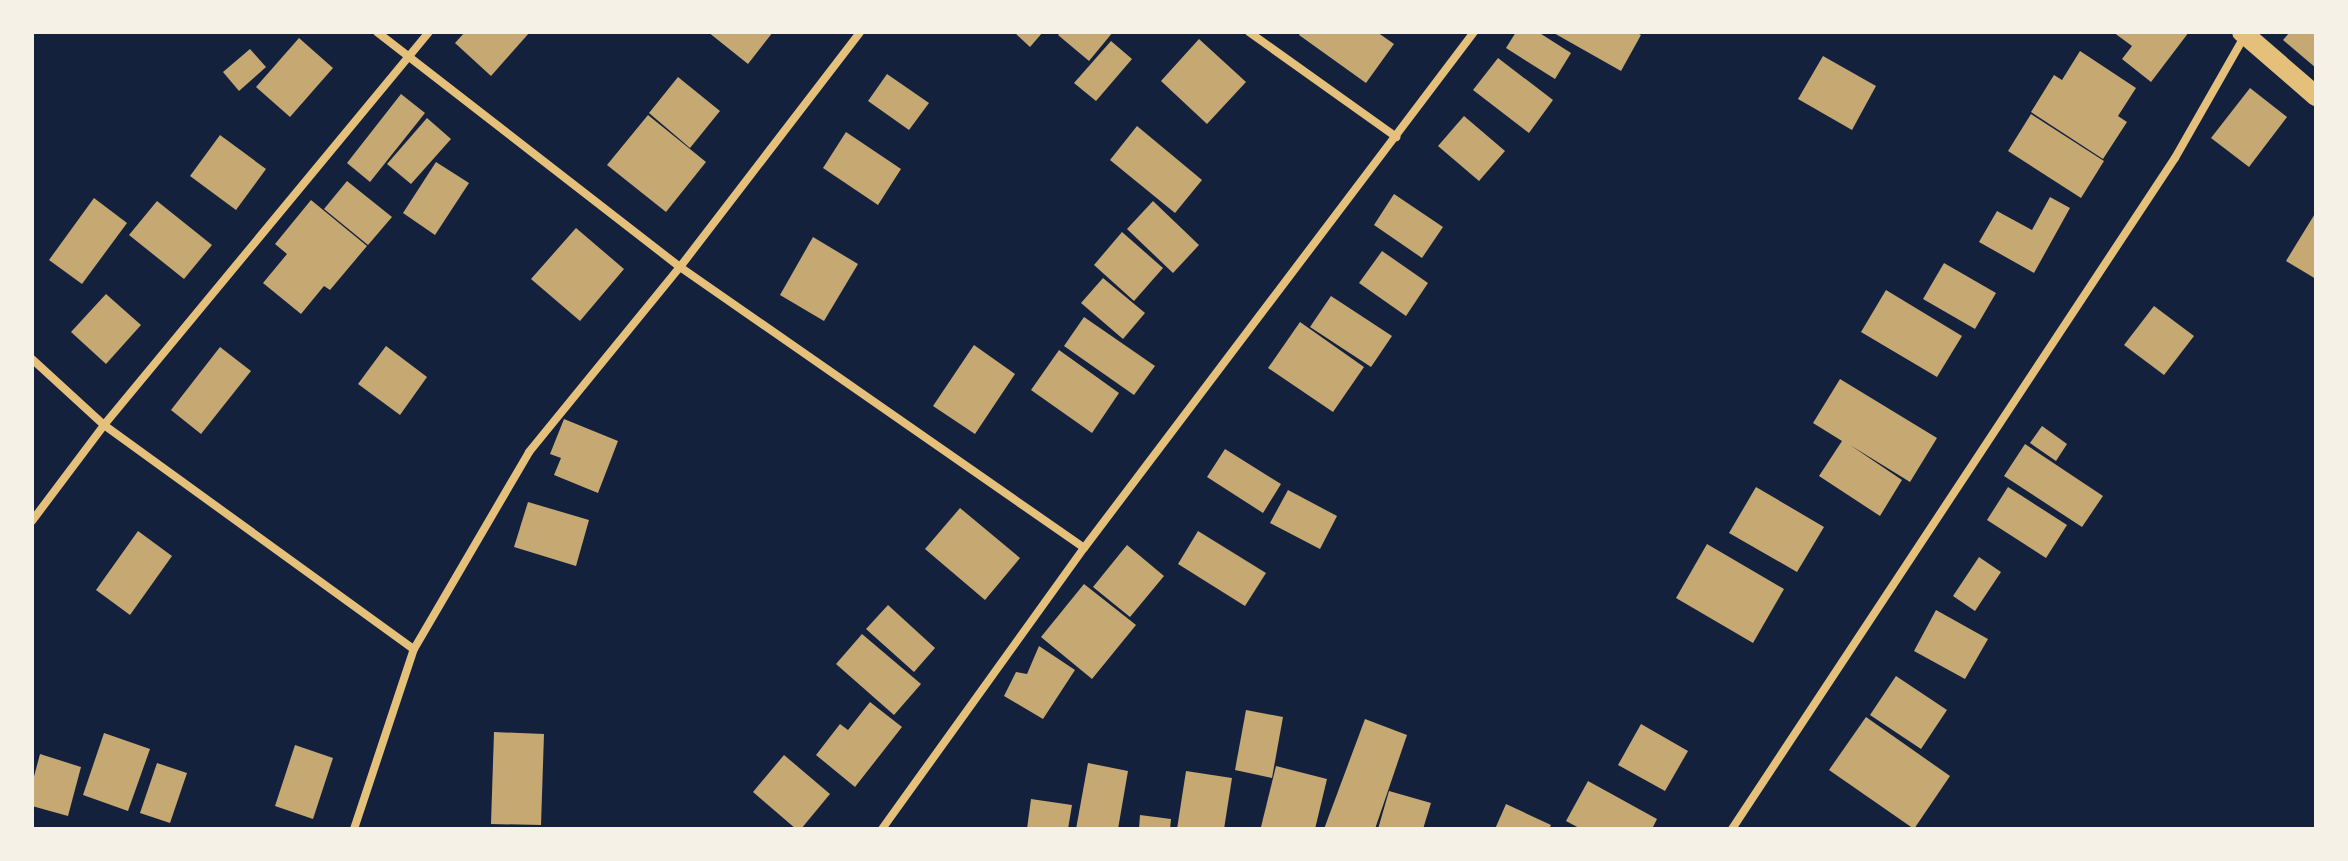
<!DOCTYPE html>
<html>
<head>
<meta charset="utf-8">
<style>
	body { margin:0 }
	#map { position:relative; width:2348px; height:861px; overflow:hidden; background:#14213d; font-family:"Fira Sans Condensed",sans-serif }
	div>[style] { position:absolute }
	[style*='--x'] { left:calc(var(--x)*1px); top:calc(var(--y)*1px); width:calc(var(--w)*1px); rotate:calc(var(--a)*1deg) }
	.building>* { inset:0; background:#c6a872 }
	.minor>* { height:8px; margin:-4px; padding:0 4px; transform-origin:4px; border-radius:4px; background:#e5c07b }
	.primary>* { height:20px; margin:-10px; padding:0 10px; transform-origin:10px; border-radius:10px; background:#e5c07b }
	span { translate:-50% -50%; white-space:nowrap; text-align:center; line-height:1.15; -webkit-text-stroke:8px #f6f1e7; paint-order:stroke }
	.frame { position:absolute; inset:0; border:34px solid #f6f1e7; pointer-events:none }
</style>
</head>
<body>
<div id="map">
	<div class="building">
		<div style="clip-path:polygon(465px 32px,530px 32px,491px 76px,455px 43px)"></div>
		<div style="clip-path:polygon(708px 32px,773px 32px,748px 64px)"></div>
		<div style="clip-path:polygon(1014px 32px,1043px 32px,1030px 47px)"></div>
		<div style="clip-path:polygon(1061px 32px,1113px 32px,1089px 61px,1058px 35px)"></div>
		<div style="clip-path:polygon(1301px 32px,1377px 32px,1394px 44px,1366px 83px,1299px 35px)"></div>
		<div style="clip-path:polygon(1516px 32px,1538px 32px,1571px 53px,1555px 79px,1506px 48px)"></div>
		<div style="clip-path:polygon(1552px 32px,1635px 32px,1641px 35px,1621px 71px)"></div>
		<div style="clip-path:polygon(2113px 32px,2189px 32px,2151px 82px,2122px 59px,2132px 46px)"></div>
		<div style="clip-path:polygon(2290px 32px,2316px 32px,2316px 68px,2283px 40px)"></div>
		<div style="clip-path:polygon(299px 38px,333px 68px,290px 117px,256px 87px)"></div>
		<div style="clip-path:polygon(1199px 39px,1246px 82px,1207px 124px,1161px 81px)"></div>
		<div style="clip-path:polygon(1111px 41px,1132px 59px,1096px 101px,1074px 83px)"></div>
		<div style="clip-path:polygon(250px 49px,266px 67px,239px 91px,223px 72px)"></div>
		<div style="clip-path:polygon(2080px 51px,2136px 88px,2118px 116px,2127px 122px,2103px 159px,2031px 112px,2054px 75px,2062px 80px)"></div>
		<div style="clip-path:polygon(1823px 56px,1876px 86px,1852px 130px,1798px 99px)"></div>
		<div style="clip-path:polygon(1498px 58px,1553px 100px,1529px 133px,1473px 90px)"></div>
		<div style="clip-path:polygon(887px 74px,929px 103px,909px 130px,868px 101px)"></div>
		<div style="clip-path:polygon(678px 77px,720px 111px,690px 148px,649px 113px)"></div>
		<div style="clip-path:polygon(2250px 88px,2287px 117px,2249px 167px,2211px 138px)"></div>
		<div style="clip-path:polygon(401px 94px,425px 113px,370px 182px,347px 163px)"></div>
		<div style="clip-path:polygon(2031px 114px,2104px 161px,2081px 198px,2008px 151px)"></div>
		<div style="clip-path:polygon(648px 115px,706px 162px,666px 212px,607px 165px)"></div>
		<div style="clip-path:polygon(1464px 116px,1505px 151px,1479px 181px,1438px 146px)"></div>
		<div style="clip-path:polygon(427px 118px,451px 139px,411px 184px,387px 164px)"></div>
		<div style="clip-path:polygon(1137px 126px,1202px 180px,1175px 213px,1110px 160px)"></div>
		<div style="clip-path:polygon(846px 132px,901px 169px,878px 205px,823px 168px)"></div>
		<div style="clip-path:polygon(220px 135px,266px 169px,236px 210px,190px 176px)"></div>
		<div style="clip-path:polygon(436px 162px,469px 183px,435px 235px,403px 213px)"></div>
		<div style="clip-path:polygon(347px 181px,392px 217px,368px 245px,324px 209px)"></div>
		<div style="clip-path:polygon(1394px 194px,1443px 227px,1422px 258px,1374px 225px)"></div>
		<div style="clip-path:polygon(2050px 197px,2070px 208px,2034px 273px,1979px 242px,1997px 211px,2032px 230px)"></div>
		<div style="clip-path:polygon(94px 198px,127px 223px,82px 284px,49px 260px)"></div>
		<div style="clip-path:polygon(311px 200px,367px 246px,330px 290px,324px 286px,301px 314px,263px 283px,287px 254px,275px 244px)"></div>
		<div style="clip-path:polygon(157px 201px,212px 245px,184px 279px,129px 235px)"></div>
		<div style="clip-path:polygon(1153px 201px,1199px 245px,1173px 273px,1127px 229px)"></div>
		<div style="clip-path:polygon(2316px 212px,2316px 279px,2286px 261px)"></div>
		<div style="clip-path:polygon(576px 228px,624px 269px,580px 321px,531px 279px)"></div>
		<div style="clip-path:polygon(1122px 232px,1163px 268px,1134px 301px,1094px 265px)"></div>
		<div style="clip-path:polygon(813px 237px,858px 264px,824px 321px,780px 295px)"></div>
		<div style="clip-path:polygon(1382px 251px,1428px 283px,1406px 316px,1359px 283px)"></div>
		<div style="clip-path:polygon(1944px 263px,1996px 293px,1975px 329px,1923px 299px)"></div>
		<div style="clip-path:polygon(1103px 278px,1145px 313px,1123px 339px,1081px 303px)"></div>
		<div style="clip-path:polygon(1886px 290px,1962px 336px,1937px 377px,1861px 332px)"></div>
		<div style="clip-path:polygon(106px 294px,141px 325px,106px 364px,71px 332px)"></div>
		<div style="clip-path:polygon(1331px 296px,1392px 336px,1371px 367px,1310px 327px)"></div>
		<div style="clip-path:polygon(2154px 306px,2194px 336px,2164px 375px,2124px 345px)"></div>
		<div style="clip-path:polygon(1084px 317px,1155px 366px,1134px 395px,1064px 346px)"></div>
		<div style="clip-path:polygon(1300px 322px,1364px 367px,1333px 412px,1268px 368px)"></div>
		<div style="clip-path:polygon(974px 345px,1015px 374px,975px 434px,933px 406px)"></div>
		<div style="clip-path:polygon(386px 346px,427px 377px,400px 415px,358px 384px)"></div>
		<div style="clip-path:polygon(220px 347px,251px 371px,201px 434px,171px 410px)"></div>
		<div style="clip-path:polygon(1059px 350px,1119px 393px,1092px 433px,1031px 390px)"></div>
		<div style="clip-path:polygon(1840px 379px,1937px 438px,1910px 482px,1850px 445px,1902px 480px,1880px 516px,1819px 476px,1842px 441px,1813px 423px)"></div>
		<div style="clip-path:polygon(564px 419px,618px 441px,598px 493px,554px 475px,561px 458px,550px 454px)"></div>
		<div style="clip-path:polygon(2042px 426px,2067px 444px,2056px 461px,2030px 443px)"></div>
		<div style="clip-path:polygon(2025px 444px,2103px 496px,2082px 527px,2004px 476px)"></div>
		<div style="clip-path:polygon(1225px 449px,1281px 484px,1263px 513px,1207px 477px)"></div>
		<div style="clip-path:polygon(1756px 487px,1824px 527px,1797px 572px,1729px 533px)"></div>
		<div style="clip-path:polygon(2008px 487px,2067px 525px,2046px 558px,1987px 520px)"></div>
		<div style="clip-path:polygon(1288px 490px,1337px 516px,1320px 549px,1270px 523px)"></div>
		<div style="clip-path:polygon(528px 502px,589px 520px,576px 566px,514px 547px)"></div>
		<div style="clip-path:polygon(960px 508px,1020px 558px,985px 600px,925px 549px)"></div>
		<div style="clip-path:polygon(138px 531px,172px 556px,130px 615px,96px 590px)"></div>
		<div style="clip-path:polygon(1198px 531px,1266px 573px,1245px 606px,1178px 564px)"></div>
		<div style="clip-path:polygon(1707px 544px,1784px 589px,1753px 643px,1676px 598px)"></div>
		<div style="clip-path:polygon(1127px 545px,1164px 576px,1130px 617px,1093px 587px)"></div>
		<div style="clip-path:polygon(1979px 557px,2001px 572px,1975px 611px,1953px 596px)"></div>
		<div style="clip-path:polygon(1084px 584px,1136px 625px,1092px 679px,1041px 637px)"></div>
		<div style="clip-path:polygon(888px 605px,935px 648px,914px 672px,866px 629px)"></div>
		<div style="clip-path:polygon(1936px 610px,1988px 639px,1965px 679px,1914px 651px)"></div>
		<div style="clip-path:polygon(862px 634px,921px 684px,894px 715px,836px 664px)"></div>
		<div style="clip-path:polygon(1039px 646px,1075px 670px,1043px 719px,1004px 696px,1016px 672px,1027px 674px)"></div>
		<div style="clip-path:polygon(1896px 676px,1947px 710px,1921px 749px,1870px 715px)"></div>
		<div style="clip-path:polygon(870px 702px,902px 727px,855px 787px,816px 755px,840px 724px,848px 730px)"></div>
		<div style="clip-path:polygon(1246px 710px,1283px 717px,1272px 778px,1235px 770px)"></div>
		<div style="clip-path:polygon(1866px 717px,1950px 776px,1914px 829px,1829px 770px)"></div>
		<div style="clip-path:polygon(1365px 719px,1407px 735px,1375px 829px,1324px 829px)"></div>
		<div style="clip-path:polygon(1641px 724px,1688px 751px,1665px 791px,1618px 765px)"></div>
		<div style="clip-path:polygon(494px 732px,544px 734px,541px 825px,491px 824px)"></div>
		<div style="clip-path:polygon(104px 733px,150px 749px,128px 811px,83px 795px)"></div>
		<div style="clip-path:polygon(295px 745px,333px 758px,313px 819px,275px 806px)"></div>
		<div style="clip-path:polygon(40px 754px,81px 767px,68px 816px,32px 806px,32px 784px)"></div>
		<div style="clip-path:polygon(784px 755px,830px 794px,801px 829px,796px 829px,753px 792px)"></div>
		<div style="clip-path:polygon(157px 763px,187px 773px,170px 823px,140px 813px)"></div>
		<div style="clip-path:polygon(1088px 763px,1128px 771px,1118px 829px,1076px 829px)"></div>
		<div style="clip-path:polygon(1276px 766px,1327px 779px,1315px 829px,1261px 827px)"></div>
		<div style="clip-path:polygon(1186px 771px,1232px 778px,1224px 829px,1177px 829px)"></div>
		<div style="clip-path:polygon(1588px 781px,1657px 819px,1652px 829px,1581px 829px,1566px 821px)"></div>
		<div style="clip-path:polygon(1389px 791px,1431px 803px,1423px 829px,1378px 829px)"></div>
		<div style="clip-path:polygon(1031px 799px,1072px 805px,1068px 829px,1027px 829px)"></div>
		<div style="clip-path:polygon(1506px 804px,1551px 825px,1549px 829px,1495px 829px)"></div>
		<div style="clip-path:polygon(1140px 815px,1171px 819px,1170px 829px,1139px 829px)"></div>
	</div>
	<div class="minor">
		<div style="--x:377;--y:32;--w:383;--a:37.8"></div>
		<div style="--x:680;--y:267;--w:492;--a:34.8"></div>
		<div style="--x:1249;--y:32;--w:181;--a:35.5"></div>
		<div style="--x:32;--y:359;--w:98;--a:42.5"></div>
		<div style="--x:104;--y:425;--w:382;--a:35.9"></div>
		<div style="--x:32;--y:521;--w:120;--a:-53.1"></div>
		<div style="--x:104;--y:425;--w:510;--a:-50.41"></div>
		<div style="--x:354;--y:829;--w:190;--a:-71.6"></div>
		<div style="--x:414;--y:649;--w:228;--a:-59.7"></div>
		<div style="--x:529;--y:452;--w:239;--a:-50.8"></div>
		<div style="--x:680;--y:267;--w:296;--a:-52.5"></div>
		<div style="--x:882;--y:829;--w:346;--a:-54.3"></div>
		<div style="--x:1084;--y:548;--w:647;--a:-52.92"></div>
		<div style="--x:1732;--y:829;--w:804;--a:-56.57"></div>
		<div style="--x:2175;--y:158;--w:139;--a:-60.3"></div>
	</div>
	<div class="primary">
		<div style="--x:2242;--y:32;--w:98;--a:40.9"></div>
	</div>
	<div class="frame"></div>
</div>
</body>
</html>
